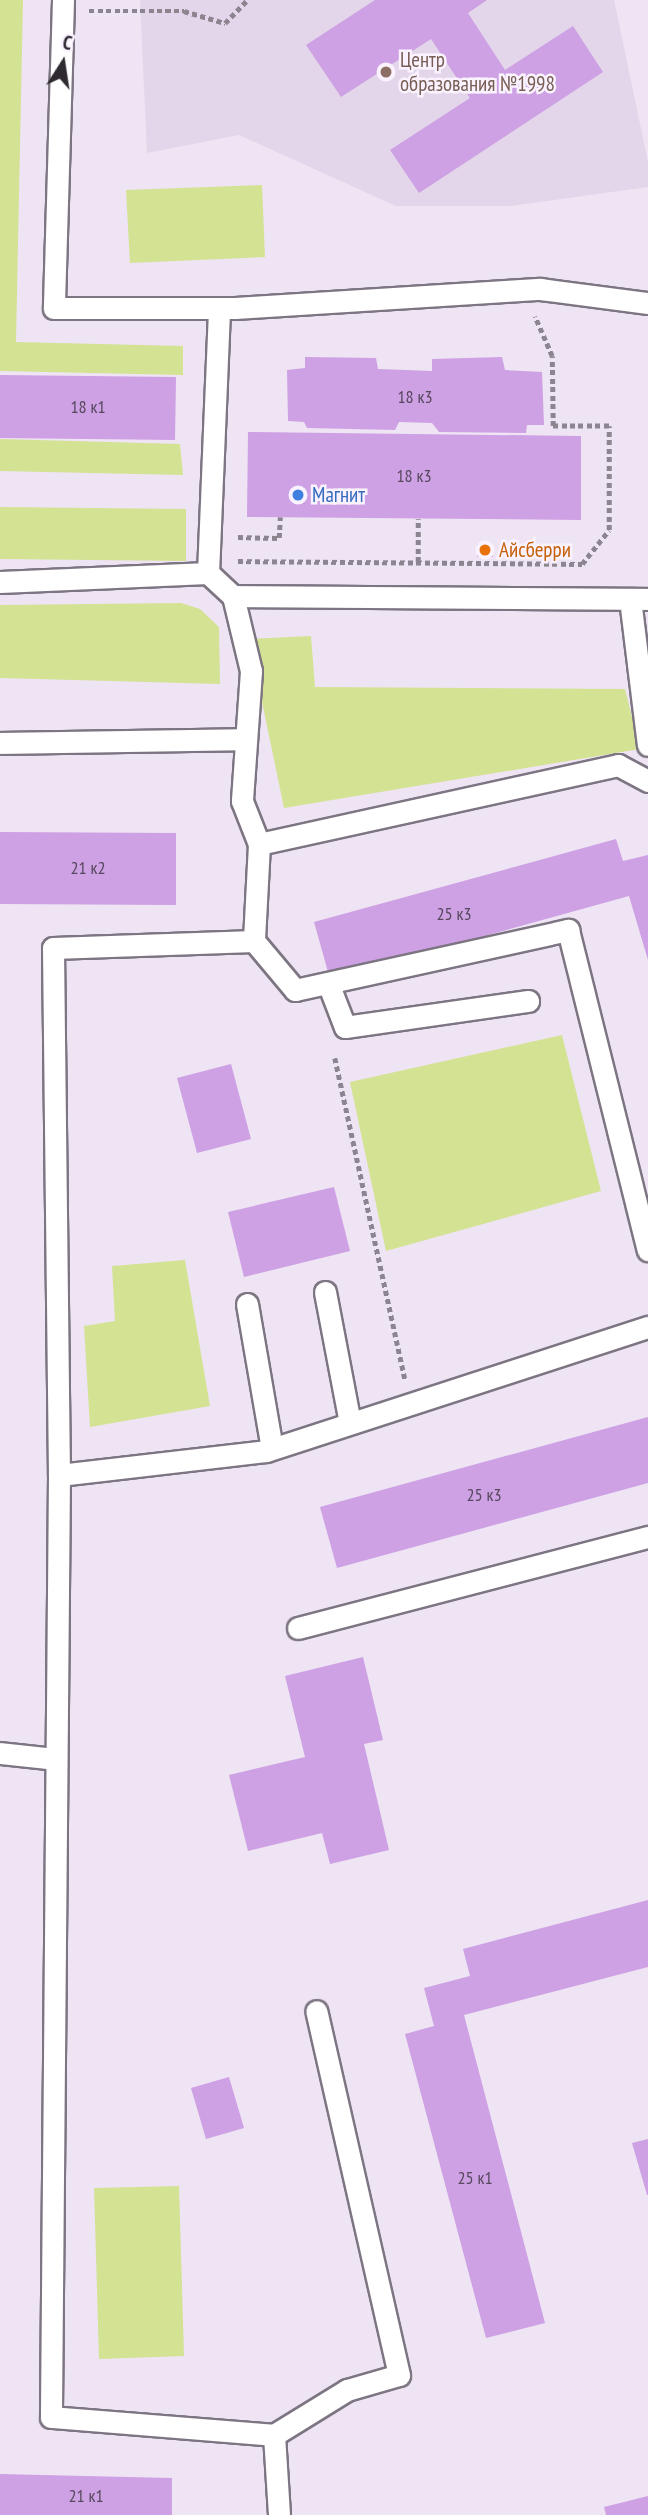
<!DOCTYPE html>
<html>
<head>
<meta charset="utf-8">
<style>
	body { margin:0 }
	#map { position:relative; width:648px; height:2515px; overflow:hidden; background:#eee4f3; font-family:"PT Sans Narrow",sans-serif }
	div>[style] { position:absolute }
	[style*='--x'] { left:calc(var(--x)*1px); top:calc(var(--y)*1px); width:calc(var(--w)*1px); rotate:calc(var(--a)*1deg) }
	.built>* { inset:0; background:#e3d6ea }
	.green>* { inset:0; background:#d4e294 }
	.building>* { inset:0; background:#cea0e4 }
	.path>* { height:4.5px; margin-top:-2.25px; transform-origin:0; background:repeating-linear-gradient(90deg,#8c858f 0 5px,transparent 0 8.5px) }
	.roads { filter:drop-shadow(2px 0 #7d7582) drop-shadow(-2px 0 #7d7582) drop-shadow(0 2px #7d7582) drop-shadow(0 -2px #7d7582) }
	.lane>* { height:21px; margin:-10.5px; padding:0 10.5px; transform-origin:10.5px; border-radius:10.5px; background:#fff }
	.dots>* { width:19px; height:19px; translate:-50% -50%; box-sizing:border-box; border:4px solid #faf2ff; border-radius:50% }
	span { translate:-50% -50%; white-space:nowrap; text-align:center; line-height:1.15; -webkit-text-stroke:5px #faf2ff; paint-order:stroke }
	.number-label { font-size:18px; color:#56485d }
	.number-label span { -webkit-text-stroke-width:0 }
	.education-label { font-size:21px; color:#785e54 }
	.left { translate:0 -50%; text-align:left }
	.shop-label { font-size:21px; color:#366cbe }
	.food-label { font-size:21px; color:#c56008 }
	.north { position:absolute; left:28px; top:28px; width:70px; height:70px; -webkit-text-stroke:5px #faf2ff; paint-order:stroke; rotate:12deg; font-size:19px; font-weight:700; line-height:28px; text-align:center; color:#2e2a30 }
	.north::after { content:''; display:block; margin:auto; width:24px; height:32px; background:#2e2a30; clip-path:polygon(50% 0,100% 100%,50% 72%,0 100%) }
</style>
</head>
<body>
<div id="map">
	<div class="built">
		<div style="clip-path:polygon(140px 0,614px 0,648px 162px,648px 187px,511px 206px,396px 206px,239px 135px,147px 153px)"></div>
	</div>
	<div class="green">
		<div style="clip-path:polygon(0 0,23px 0,16px 342px,183px 346px,183px 375px,0 371px)"></div>
		<div style="clip-path:polygon(262px 185px,265px 257px,130px 263px,126px 190px)"></div>
		<div style="clip-path:polygon(0 439px,180px 444px,183px 475px,0 471px)"></div>
		<div style="clip-path:polygon(0 507px,186px 509px,186px 561px,0 559px)"></div>
		<div style="clip-path:polygon(181px 603px,200px 609px,219px 627px,220px 684px,0 678px,0 605px)"></div>
		<div style="clip-path:polygon(311px 636px,315px 687px,625px 689px,640px 749px,284px 808px,249px 639px)"></div>
		<div style="clip-path:polygon(562px 1035px,601px 1191px,386px 1251px,350px 1082px)"></div>
		<div style="clip-path:polygon(185px 1260px,210px 1406px,90px 1427px,84px 1326px,115px 1321px,112px 1266px)"></div>
		<div style="clip-path:polygon(179px 2186px,184px 2356px,99px 2359px,94px 2188px)"></div>
	</div>
	<div class="building">
		<div style="clip-path:polygon(375px 0,487px 0,468px 13px,505px 70px,573px 26px,603px 72px,419px 193px,390px 150px,470px 98px,431px 39px,341px 97px,306px 45px)"></div>
		<div style="clip-path:polygon(305px 357px,376px 358px,378px 369px,432px 371px,432px 359px,502px 357px,505px 370px,542px 372px,544px 425px,527px 425px,526px 433px,439px 432px,432px 423px,399px 422px,395px 430px,307px 428px,304px 422px,288px 421px,287px 370px,305px 368px)"></div>
		<div style="clip-path:polygon(0 375px,176px 377px,175px 440px,0 438px)"></div>
		<div style="clip-path:polygon(248px 432px,581px 436px,581px 520px,247px 517px)"></div>
		<div style="clip-path:polygon(477px 544px,493px 545px,493px 557px,477px 557px)"></div>
		<div style="clip-path:polygon(0 832px,176px 833px,176px 905px,0 904px)"></div>
		<div style="clip-path:polygon(616px 839px,623px 861px,648px 855px,648px 960px,629px 896px,330px 979px,314px 922px)"></div>
		<div style="clip-path:polygon(231px 1064px,251px 1139px,197px 1153px,177px 1078px)"></div>
		<div style="clip-path:polygon(334px 1187px,350px 1251px,244px 1277px,228px 1212px)"></div>
		<div style="clip-path:polygon(648px 1417px,648px 1483px,337px 1568px,320px 1507px)"></div>
		<div style="clip-path:polygon(363px 1657px,383px 1740px,364px 1744px,389px 1850px,330px 1864px,322px 1833px,248px 1851px,229px 1775px,305px 1757px,285px 1676px)"></div>
		<div style="clip-path:polygon(648px 1900px,648px 1967px,464px 2015px,545px 2323px,486px 2338px,405px 2034px,434px 2026px,424px 1988px,470px 1976px,463px 1949px)"></div>
		<div style="clip-path:polygon(229px 2077px,244px 2128px,206px 2139px,191px 2088px)"></div>
		<div style="clip-path:polygon(648px 2139px,648px 2195px,647px 2195px,632px 2143px)"></div>
		<div style="clip-path:polygon(0 2474px,172px 2478px,172px 2515px,0 2515px)"></div>
		<div style="clip-path:polygon(648px 2496px,648px 2515px,606px 2515px,604px 2507px)"></div>
	</div>
	<div class="path">
		<div style="--x:89;--y:11;--w:95;--a:0"></div>
		<div style="--x:184;--y:11;--w:43;--a:16.3"></div>
		<div style="--x:225;--y:23;--w:32;--a:-46"></div>
		<div style="--x:238;--y:537;--w:41;--a:1.4"></div>
		<div style="--x:279;--y:538;--w:21;--a:-87"></div>
		<div style="--x:238;--y:561;--w:344;--a:0.5"></div>
		<div style="--x:582;--y:564;--w:43;--a:-51.5"></div>
		<div style="--x:609;--y:530;--w:104;--a:-90"></div>
		<div style="--x:609;--y:426;--w:56;--a:180"></div>
		<div style="--x:553;--y:426;--w:70;--a:-90.8"></div>
		<div style="--x:552;--y:356;--w:43;--a:-113.6"></div>
		<div style="--x:418;--y:562;--w:43;--a:-90"></div>
		<div style="--x:335;--y:1058;--w:329;--a:77.7"></div>
	</div>
	<div class="roads">
		<div class="lane">
			<div style="--x:63;--y:0;--w:308;--a:91.7"></div>
			<div style="--x:54;--y:308;--w:181;--a:0"></div>
			<div style="--x:235;--y:308;--w:306;--a:-3.6"></div>
			<div style="--x:540;--y:289;--w:109;--a:7.4"></div>
			<div style="--x:208;--y:573;--w:265;--a:-87.6"></div>
			<div style="--x:0;--y:582;--w:208;--a:-2.5"></div>
			<div style="--x:208;--y:573;--w:34;--a:43"></div>
			<div style="--x:233;--y:596;--w:77;--a:76.5"></div>
			<div style="--x:251;--y:671;--w:130;--a:94"></div>
			<div style="--x:242;--y:801;--w:46;--a:68.4"></div>
			<div style="--x:259;--y:844;--w:97;--a:93"></div>
			<div style="--x:254;--y:941;--w:201;--a:178"></div>
			<div style="--x:53;--y:948;--w:527;--a:89.35"></div>
			<div style="--x:59;--y:1475;--w:942;--a:90.49"></div>
			<div style="--x:51;--y:2417;--w:224;--a:4.6"></div>
			<div style="--x:274;--y:2435;--w:80;--a:86.4"></div>
			<div style="--x:233;--y:596;--w:415;--a:0.4"></div>
			<div style="--x:630;--y:599;--w:147;--a:83"></div>
			<div style="--x:0;--y:743;--w:246;--a:-0.9"></div>
			<div style="--x:259;--y:844;--w:368;--a:-12.4"></div>
			<div style="--x:618;--y:765;--w:34;--a:28"></div>
			<div style="--x:254;--y:941;--w:64;--a:50.1"></div>
			<div style="--x:295;--y:990;--w:280;--a:-12.4"></div>
			<div style="--x:568;--y:930;--w:330;--a:76"></div>
			<div style="--x:328;--y:983;--w:47;--a:68.9"></div>
			<div style="--x:345;--y:1027;--w:185;--a:-8.1"></div>
			<div style="--x:325;--y:1292;--w:133;--a:79.2"></div>
			<div style="--x:247;--y:1304;--w:146;--a:80.2"></div>
			<div style="--x:59;--y:1475;--w:208;--a:-6.6"></div>
			<div style="--x:266;--y:1451;--w:402;--a:-18"></div>
			<div style="--x:298;--y:1628;--w:362;--a:-14.6"></div>
			<div style="--x:0;--y:1753;--w:56;--a:6.1"></div>
			<div style="--x:274;--y:2435;--w:86;--a:-31.7"></div>
			<div style="--x:347;--y:2390;--w:54;--a:-16.1"></div>
			<div style="--x:399;--y:2375;--w:373;--a:-102.8"></div>
		</div>
	</div>
	<div class="dots">
		<div style="left:386px;top:72px;background:#8d6e63"></div>
		<div style="left:298px;top:495px;background:#3f7fe0"></div>
		<div style="left:485px;top:550px;background:#e8710a"></div>
	</div>
	<div class="number-label">
		<span style="left:415px;top:397px">18 к3</span>
		<span style="left:88px;top:407px">18 к1</span>
		<span style="left:414px;top:476px">18 к3</span>
		<span style="left:88px;top:868px">21 к2</span>
		<span style="left:454px;top:914px">25 к3</span>
		<span style="left:484px;top:1495px">25 к3</span>
		<span style="left:475px;top:2178px">25 к1</span>
		<span style="left:86px;top:2496px">21 к1</span>
	</div>
	<div class="education-label">
		<span class="left" style="left:400px;top:72px">Центр<br>образования №1998</span>
	</div>
	<div class="shop-label">
		<span class="left" style="left:312px;top:495px">Магнит</span>
	</div>
	<div class="food-label">
		<span class="left" style="left:499px;top:550px">Айсберри</span>
	</div>
	<div class="north">С</div>
</div>
</body>
</html>
